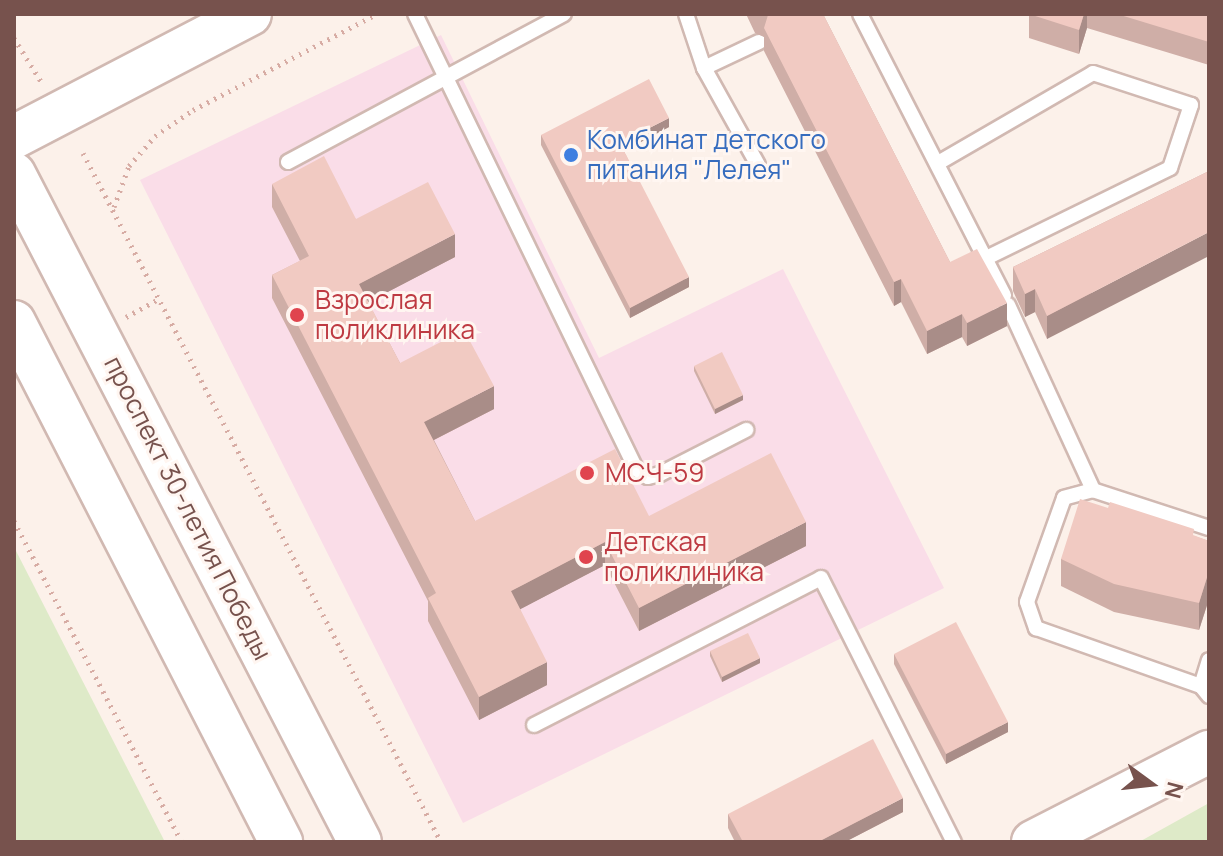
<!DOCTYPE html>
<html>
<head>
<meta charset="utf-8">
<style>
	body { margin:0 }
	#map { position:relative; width:1223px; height:856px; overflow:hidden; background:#fcf1ea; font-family:Manrope,sans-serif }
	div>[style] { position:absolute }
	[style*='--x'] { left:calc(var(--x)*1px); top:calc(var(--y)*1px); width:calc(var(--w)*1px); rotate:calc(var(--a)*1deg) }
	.medical>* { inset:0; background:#fadde8 }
	.green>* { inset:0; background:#deeac8 }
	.path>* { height:5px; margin-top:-2.5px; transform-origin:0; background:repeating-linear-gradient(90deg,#d7aca4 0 2px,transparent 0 8px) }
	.roads { filter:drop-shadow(2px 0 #d1b9b2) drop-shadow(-2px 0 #d1b9b2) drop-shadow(0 2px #d1b9b2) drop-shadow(0 -2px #d1b9b2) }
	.lane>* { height:14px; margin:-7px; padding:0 7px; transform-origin:7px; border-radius:7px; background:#fff }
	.secondary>* { height:42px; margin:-21px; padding:0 21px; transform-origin:21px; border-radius:21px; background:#fff }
	.wall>* { inset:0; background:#cfaea7 }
	.shaded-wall>* { inset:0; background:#a98d88 }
	.building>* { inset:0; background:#f1cac2 }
	.dots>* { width:22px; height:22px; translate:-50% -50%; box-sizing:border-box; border:4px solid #fff6f1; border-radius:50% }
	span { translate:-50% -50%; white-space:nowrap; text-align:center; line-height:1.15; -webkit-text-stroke:6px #fff6f1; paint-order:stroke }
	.shop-label { font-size:26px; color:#366cbe }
	.left { translate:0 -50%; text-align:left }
	.health-label { font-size:26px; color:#be3a42 }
	.street-label { font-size:26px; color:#77524d }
	.frame { position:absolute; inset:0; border:16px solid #77524d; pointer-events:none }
	.north { position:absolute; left:1111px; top:744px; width:80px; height:80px; -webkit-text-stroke:6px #fff6f1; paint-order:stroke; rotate:105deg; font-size:22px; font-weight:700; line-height:32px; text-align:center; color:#77524d }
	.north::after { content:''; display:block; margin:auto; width:28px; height:36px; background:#77524d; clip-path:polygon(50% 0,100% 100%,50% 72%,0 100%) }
</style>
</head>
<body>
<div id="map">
	<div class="medical">
		<div style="clip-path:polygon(441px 35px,599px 358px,783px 269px,944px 588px,463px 823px,140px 180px)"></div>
	</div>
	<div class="green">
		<div style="clip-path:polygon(14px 547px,165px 842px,14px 842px)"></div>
		<div style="clip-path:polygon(1209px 803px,1209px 842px,1139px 842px)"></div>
	</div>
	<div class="path">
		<div style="--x:14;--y:38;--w:53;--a:58.1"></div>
		<div style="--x:83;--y:153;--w:776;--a:62.54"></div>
		<div style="--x:114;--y:207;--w:44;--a:-69.9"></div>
		<div style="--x:129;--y:166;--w:40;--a:-49"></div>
		<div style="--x:155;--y:136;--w:46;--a:-34.4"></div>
		<div style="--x:193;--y:110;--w:208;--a:-27.6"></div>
		<div style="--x:126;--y:317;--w:39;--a:-29"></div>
		<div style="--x:14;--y:521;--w:362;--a:62.4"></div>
	</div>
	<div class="roads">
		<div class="lane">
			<div style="--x:415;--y:14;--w:506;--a:64.09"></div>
			<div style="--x:636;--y:469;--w:14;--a:34"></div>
			<div style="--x:648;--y:477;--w:12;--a:-14"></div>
			<div style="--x:660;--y:474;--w:97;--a:-27.1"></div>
			<div style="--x:686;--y:14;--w:57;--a:71.6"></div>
			<div style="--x:704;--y:68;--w:61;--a:-25.3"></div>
			<div style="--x:860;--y:14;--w:316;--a:62.9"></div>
			<div style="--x:704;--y:68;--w:111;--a:60.9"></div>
			<div style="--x:288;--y:162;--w:313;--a:-28.2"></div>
			<div style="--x:938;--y:163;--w:179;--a:-30.1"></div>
			<div style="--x:1093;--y:73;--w:103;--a:18.1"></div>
			<div style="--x:1191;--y:105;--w:66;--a:108.4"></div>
			<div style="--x:1170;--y:168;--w:205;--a:153.9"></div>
			<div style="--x:1008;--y:305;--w:204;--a:65.3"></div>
			<div style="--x:1209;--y:528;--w:122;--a:-161.9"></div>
			<div style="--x:1093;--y:490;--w:30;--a:165"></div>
			<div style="--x:1064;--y:498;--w:110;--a:109.6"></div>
			<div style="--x:1027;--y:602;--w:28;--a:71"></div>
			<div style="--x:1036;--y:628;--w:175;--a:19.4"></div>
			<div style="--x:1201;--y:686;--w:13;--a:51"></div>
			<div style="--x:1201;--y:686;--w:27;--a:-73"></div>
			<div style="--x:534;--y:725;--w:322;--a:-27.1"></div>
			<div style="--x:821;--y:578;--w:296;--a:63.3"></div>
		</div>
		<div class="secondary">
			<div style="--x:14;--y:137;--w:266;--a:-27.5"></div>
			<div style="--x:14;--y:174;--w:752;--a:62.62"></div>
			<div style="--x:14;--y:322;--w:585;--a:62.82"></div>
			<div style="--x:1033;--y:842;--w:198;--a:-27.1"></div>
		</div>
	</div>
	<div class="wall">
		<div style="clip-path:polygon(746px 14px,823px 14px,950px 262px,1007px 326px,967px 346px,962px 337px,927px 354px,901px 302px,894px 306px,764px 51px,764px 37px,755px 33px)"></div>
		<div style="clip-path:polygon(1029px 14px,1209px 14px,1209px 65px,1087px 28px,1079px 54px,1029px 38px)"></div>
		<div style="clip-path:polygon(669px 127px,624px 151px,689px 287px,630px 318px,541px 145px,541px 135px)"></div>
		<div style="clip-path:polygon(1209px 171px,1047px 339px,1035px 312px,1025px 317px,1013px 291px,1013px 267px)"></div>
		<div style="clip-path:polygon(272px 184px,356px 219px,455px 257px,368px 302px,400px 363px,494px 409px,434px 440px,475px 521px,649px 516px,806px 546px,639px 631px,605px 565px,520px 609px,547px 685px,479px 720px,428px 621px,428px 601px,272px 298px,272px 275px,300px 261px,272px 207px)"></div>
		<div style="clip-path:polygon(694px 366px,743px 400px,715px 414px,694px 371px)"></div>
		<div style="clip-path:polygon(1194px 536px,1209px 541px,1209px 599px,1199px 630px,1114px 612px,1061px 586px,1061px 559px)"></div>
		<div style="clip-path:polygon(710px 651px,760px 663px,722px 682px,710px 656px)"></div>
		<div style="clip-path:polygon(894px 654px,1008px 732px,946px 764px,894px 664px)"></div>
		<div style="clip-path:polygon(903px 812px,845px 842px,735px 842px,728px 828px,728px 814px)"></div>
	</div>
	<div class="shaded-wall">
		<div style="clip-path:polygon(1084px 14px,1087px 14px,1087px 28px,1079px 54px,1079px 30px)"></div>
		<div style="clip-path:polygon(669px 118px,669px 127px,620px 153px,620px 143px)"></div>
		<div style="clip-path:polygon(1209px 232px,1209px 256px,1047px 339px,1047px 316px)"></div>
		<div style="clip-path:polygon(455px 234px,455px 257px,359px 307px,359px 284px)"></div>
		<div style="clip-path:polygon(689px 277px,689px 287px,630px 318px,630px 308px)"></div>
		<div style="clip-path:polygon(901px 279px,901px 302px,894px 306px,894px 282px)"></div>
		<div style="clip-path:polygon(1035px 289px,1035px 312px,1025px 317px,1025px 294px)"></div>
		<div style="clip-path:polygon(1007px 303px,1007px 326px,967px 346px,967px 323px)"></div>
		<div style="clip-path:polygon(962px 314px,962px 337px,927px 354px,927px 331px)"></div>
		<div style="clip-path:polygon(494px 386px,494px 409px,424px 445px,424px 422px)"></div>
		<div style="clip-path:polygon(743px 395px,743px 400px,715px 414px,715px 409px)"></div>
		<div style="clip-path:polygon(806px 522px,806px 546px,639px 631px,639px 608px)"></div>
		<div style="clip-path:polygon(605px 542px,605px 565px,511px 614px,511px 591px)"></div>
		<div style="clip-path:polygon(1209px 571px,1209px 599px,1199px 630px,1199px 603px)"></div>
		<div style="clip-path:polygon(760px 658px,760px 663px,722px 682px,722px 677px)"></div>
		<div style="clip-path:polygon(547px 662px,547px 685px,479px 720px,479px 697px)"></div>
		<div style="clip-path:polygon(1008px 722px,1008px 732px,946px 764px,946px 754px)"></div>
		<div style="clip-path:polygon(903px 798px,903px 812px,845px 842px,818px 842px)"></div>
	</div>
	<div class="building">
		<div style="clip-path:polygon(765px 14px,823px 14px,950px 262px,977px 249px,1007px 303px,967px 323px,962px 314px,927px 331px,901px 279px,894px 282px,764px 28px,768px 15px)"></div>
		<div style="clip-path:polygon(1029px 14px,1084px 14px,1079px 30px)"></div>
		<div style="clip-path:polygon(1117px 14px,1209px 14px,1209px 42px)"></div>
		<div style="clip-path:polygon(649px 79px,669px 118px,620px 143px,689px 277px,630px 308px,541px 135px)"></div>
		<div style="clip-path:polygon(324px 156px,356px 219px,428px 182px,455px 234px,359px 284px,400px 363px,464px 330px,494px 386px,424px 422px,475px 521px,615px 449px,649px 516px,771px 453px,806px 522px,639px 608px,605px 542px,511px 591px,547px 662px,479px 697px,428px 598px,436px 593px,272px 275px,309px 256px,272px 184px)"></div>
		<div style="clip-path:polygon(1209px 171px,1209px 232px,1047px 316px,1035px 289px,1025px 294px,1013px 267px)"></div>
		<div style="clip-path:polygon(722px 352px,743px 395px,715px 409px,694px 366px)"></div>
		<div style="clip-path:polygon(1080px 499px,1108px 508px,1110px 502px,1194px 529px,1193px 535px,1209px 541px,1209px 571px,1199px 603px,1114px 584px,1061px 559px)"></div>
		<div style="clip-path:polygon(956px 622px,1008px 722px,946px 754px,894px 654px)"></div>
		<div style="clip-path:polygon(748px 633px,760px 658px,722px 677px,710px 651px)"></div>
		<div style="clip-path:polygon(873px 739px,903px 798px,818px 842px,743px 842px,728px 814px)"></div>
	</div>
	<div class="dots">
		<div style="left:571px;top:155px;background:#3f7fe0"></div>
		<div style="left:297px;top:315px;background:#e0444e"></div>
		<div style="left:587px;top:473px;background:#e0444e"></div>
		<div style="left:586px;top:557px;background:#e0444e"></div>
	</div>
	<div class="shop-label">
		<span class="left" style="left:587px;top:155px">Комбинат детского<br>питания "Лелея"</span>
	</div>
	<div class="health-label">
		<span class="left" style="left:315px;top:315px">Взрослая<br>поликлиника</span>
		<span class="left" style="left:605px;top:473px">МСЧ-59</span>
		<span class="left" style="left:604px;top:557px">Детская<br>поликлиника</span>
	</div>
	<div class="street-label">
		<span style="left:188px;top:508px;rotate:63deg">проспект 30-летия Победы</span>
	</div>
	<div class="frame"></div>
	<div class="north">N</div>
</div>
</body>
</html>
